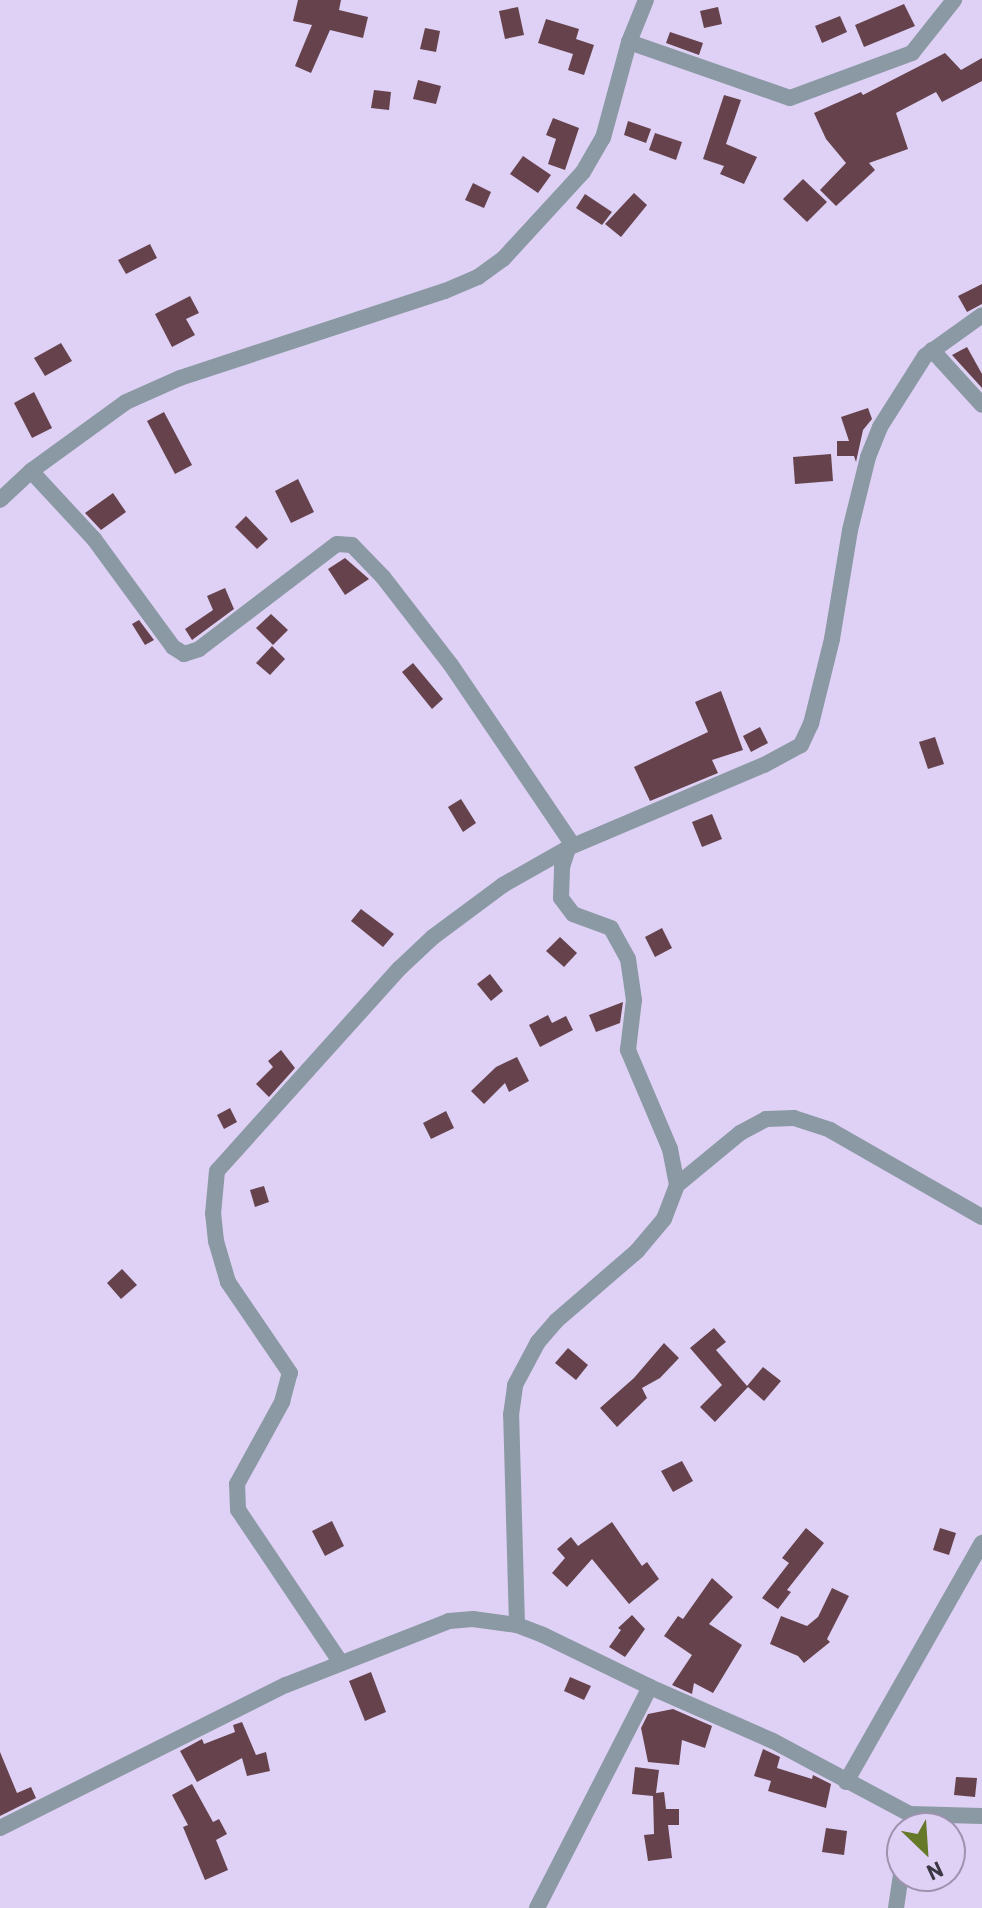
<!DOCTYPE html>
<html>
<head>
<meta charset="utf-8">
<style>
	body { margin:0 }
	#map { position:relative; width:982px; height:1908px; overflow:hidden; background:#ded1f5; font-family:Barlow,sans-serif }
	div>[style] { position:absolute }
	[style*='--x'] { left:calc(var(--x)*1px); top:calc(var(--y)*1px); width:calc(var(--w)*1px); rotate:calc(var(--a)*1deg) }
	.building>* { inset:0; background:#66424c }
	.street>* { height:16px; margin:-8px; padding:0 8px; transform-origin:8px; border-radius:8px; background:#8b99a4 }
	span { translate:-50% -50%; white-space:nowrap; text-align:center; line-height:1.15; -webkit-text-stroke:8px #ded1f5; paint-order:stroke }
	.north { position:absolute; left:886px; top:1812px; width:80px; height:80px; box-sizing:border-box; background:#ded1f5; border:2px solid #9d93ae; border-radius:50%; rotate:155deg; font-size:22px; font-weight:700; line-height:32px; text-align:center; color:#3b3644 }
	.north::after { content:''; display:block; margin:auto; width:28px; height:36px; background:#667929; clip-path:polygon(50% 0,100% 100%,50% 72%,0 100%) }
</style>
</head>
<body>
<div id="map">
	<div class="building">
		<div style="clip-path:polygon(298px 0,341px 0,339px 10px,368px 17px,363px 38px,330px 30px,311px 73px,295px 66px,312px 25px,293px 21px)"></div>
		<div style="clip-path:polygon(904px 4px,915px 26px,864px 47px,855px 25px)"></div>
		<div style="clip-path:polygon(518px 7px,524px 35px,505px 39px,499px 11px)"></div>
		<div style="clip-path:polygon(718px 7px,722px 24px,704px 28px,700px 11px)"></div>
		<div style="clip-path:polygon(840px 16px,847px 32px,822px 43px,815px 26px)"></div>
		<div style="clip-path:polygon(546px 19px,579px 29px,576px 39px,594px 45px,584px 75px,568px 70px,573px 54px,538px 43px)"></div>
		<div style="clip-path:polygon(425px 28px,440px 31px,436px 52px,420px 49px)"></div>
		<div style="clip-path:polygon(670px 32px,703px 43px,699px 55px,666px 43px)"></div>
		<div style="clip-path:polygon(945px 53px,961px 70px,982px 58px,982px 81px,942px 102px,936px 92px,896px 113px,908px 149px,869px 163px,875px 170px,836px 206px,820px 190px,846px 163px,826px 139px,814px 113px,861px 92px,863px 95px)"></div>
		<div style="clip-path:polygon(418px 80px,441px 86px,436px 104px,413px 99px)"></div>
		<div style="clip-path:polygon(374px 90px,391px 92px,389px 110px,371px 108px)"></div>
		<div style="clip-path:polygon(724px 95px,741px 100px,726px 144px,757px 157px,744px 184px,720px 174px,724px 166px,703px 159px)"></div>
		<div style="clip-path:polygon(553px 118px,579px 128px,565px 170px,548px 164px,556px 139px,546px 135px)"></div>
		<div style="clip-path:polygon(628px 121px,651px 129px,646px 143px,624px 135px)"></div>
		<div style="clip-path:polygon(655px 133px,682px 142px,676px 160px,649px 150px)"></div>
		<div style="clip-path:polygon(523px 156px,551px 175px,538px 193px,510px 174px)"></div>
		<div style="clip-path:polygon(803px 179px,827px 202px,807px 222px,783px 199px)"></div>
		<div style="clip-path:polygon(473px 183px,491px 192px,484px 208px,465px 200px)"></div>
		<div style="clip-path:polygon(634px 193px,647px 205px,621px 237px,605px 224px)"></div>
		<div style="clip-path:polygon(585px 194px,612px 212px,602px 225px,576px 208px)"></div>
		<div style="clip-path:polygon(150px 244px,157px 258px,126px 274px,118px 260px)"></div>
		<div style="clip-path:polygon(982px 284px,982px 304px,967px 312px,958px 296px)"></div>
		<div style="clip-path:polygon(190px 296px,199px 313px,186px 319px,195px 335px,172px 347px,155px 314px)"></div>
		<div style="clip-path:polygon(61px 343px,72px 361px,45px 376px,34px 358px)"></div>
		<div style="clip-path:polygon(967px 347px,982px 374px,982px 388px,952px 355px)"></div>
		<div style="clip-path:polygon(34px 392px,52px 428px,32px 438px,14px 403px)"></div>
		<div style="clip-path:polygon(868px 408px,872px 419px,863px 430px,856px 462px,854px 456px,837px 456px,837px 441px,849px 441px,841px 417px)"></div>
		<div style="clip-path:polygon(164px 412px,192px 465px,175px 474px,147px 421px)"></div>
		<div style="clip-path:polygon(831px 454px,833px 481px,795px 484px,793px 457px)"></div>
		<div style="clip-path:polygon(298px 479px,314px 512px,291px 523px,275px 491px)"></div>
		<div style="clip-path:polygon(113px 493px,126px 512px,101px 530px,85px 513px)"></div>
		<div style="clip-path:polygon(246px 516px,268px 539px,257px 549px,235px 527px)"></div>
		<div style="clip-path:polygon(345px 558px,369px 579px,345px 595px,328px 569px)"></div>
		<div style="clip-path:polygon(225px 588px,234px 609px,192px 640px,185px 629px,213px 610px,207px 596px)"></div>
		<div style="clip-path:polygon(271px 614px,288px 630px,273px 645px,256px 628px)"></div>
		<div style="clip-path:polygon(139px 620px,154px 640px,145px 645px,132px 624px)"></div>
		<div style="clip-path:polygon(272px 646px,285px 659px,270px 675px,256px 663px)"></div>
		<div style="clip-path:polygon(413px 663px,443px 699px,432px 709px,402px 672px)"></div>
		<div style="clip-path:polygon(721px 691px,743px 750px,712px 760px,718px 773px,650px 801px,634px 767px,708px 732px,695px 702px)"></div>
		<div style="clip-path:polygon(760px 727px,768px 743px,751px 752px,743px 736px)"></div>
		<div style="clip-path:polygon(935px 737px,944px 764px,928px 769px,919px 742px)"></div>
		<div style="clip-path:polygon(461px 799px,476px 823px,463px 832px,448px 807px)"></div>
		<div style="clip-path:polygon(712px 814px,722px 839px,702px 847px,692px 822px)"></div>
		<div style="clip-path:polygon(361px 909px,394px 934px,383px 947px,351px 921px)"></div>
		<div style="clip-path:polygon(662px 928px,672px 948px,655px 957px,645px 937px)"></div>
		<div style="clip-path:polygon(560px 937px,577px 953px,564px 967px,546px 951px)"></div>
		<div style="clip-path:polygon(490px 974px,503px 991px,491px 1001px,477px 984px)"></div>
		<div style="clip-path:polygon(623px 1002px,620px 1023px,596px 1032px,589px 1015px)"></div>
		<div style="clip-path:polygon(548px 1015px,552px 1023px,566px 1016px,573px 1030px,540px 1047px,529px 1025px)"></div>
		<div style="clip-path:polygon(281px 1050px,295px 1068px,269px 1097px,256px 1084px,273px 1067px,268px 1061px)"></div>
		<div style="clip-path:polygon(517px 1057px,529px 1081px,509px 1092px,505px 1083px,484px 1104px,471px 1091px,496px 1067px)"></div>
		<div style="clip-path:polygon(230px 1108px,237px 1122px,224px 1129px,217px 1115px)"></div>
		<div style="clip-path:polygon(446px 1111px,454px 1128px,431px 1139px,423px 1123px)"></div>
		<div style="clip-path:polygon(264px 1186px,269px 1202px,255px 1207px,250px 1190px)"></div>
		<div style="clip-path:polygon(122px 1269px,137px 1285px,121px 1299px,107px 1283px)"></div>
		<div style="clip-path:polygon(714px 1328px,726px 1342px,716px 1350px,747px 1386px,763px 1367px,781px 1381px,764px 1401px,748px 1387px,715px 1422px,700px 1407px,722px 1385px,690px 1348px)"></div>
		<div style="clip-path:polygon(664px 1343px,679px 1358px,660px 1378px,642px 1388px,647px 1398px,617px 1427px,600px 1408px,634px 1378px)"></div>
		<div style="clip-path:polygon(568px 1348px,588px 1365px,576px 1380px,555px 1363px)"></div>
		<div style="clip-path:polygon(682px 1461px,693px 1481px,673px 1492px,661px 1471px)"></div>
		<div style="clip-path:polygon(332px 1521px,344px 1546px,325px 1556px,312px 1531px)"></div>
		<div style="clip-path:polygon(612px 1522px,642px 1566px,647px 1562px,659px 1579px,629px 1604px,592px 1559px,567px 1587px,552px 1573px,565px 1558px,557px 1549px,571px 1537px,578px 1546px)"></div>
		<div style="clip-path:polygon(806px 1528px,824px 1543px,787px 1590px,791px 1592px,778px 1609px,762px 1598px,789px 1563px,782px 1558px)"></div>
		<div style="clip-path:polygon(940px 1528px,956px 1533px,949px 1555px,933px 1550px)"></div>
		<div style="clip-path:polygon(712px 1578px,733px 1597px,709px 1624px,742px 1645px,713px 1693px,694px 1683px,692px 1694px,672px 1685px,692px 1655px,664px 1636px,678px 1616px,683px 1619px)"></div>
		<div style="clip-path:polygon(832px 1588px,849px 1596px,827px 1639px,830px 1642px,804px 1663px,798px 1656px,770px 1644px,781px 1616px,807px 1626px,818px 1617px)"></div>
		<div style="clip-path:polygon(632px 1615px,645px 1629px,625px 1657px,609px 1647px,621px 1630px,618px 1628px)"></div>
		<div style="clip-path:polygon(371px 1672px,386px 1712px,365px 1721px,349px 1681px)"></div>
		<div style="clip-path:polygon(570px 1677px,591px 1686px,584px 1700px,564px 1691px)"></div>
		<div style="clip-path:polygon(673px 1709px,712px 1726px,705px 1748px,682px 1740px,679px 1765px,648px 1762px,641px 1728px,648px 1714px)"></div>
		<div style="clip-path:polygon(242px 1722px,256px 1755px,266px 1752px,270px 1771px,247px 1776px,242px 1758px,197px 1782px,180px 1751px,202px 1739px,204px 1744px,235px 1732px,233px 1725px)"></div>
		<div style="clip-path:polygon(763px 1749px,780px 1757px,777px 1768px,812px 1779px,813px 1775px,831px 1784px,826px 1808px,768px 1791px,771px 1781px,754px 1776px)"></div>
		<div style="clip-path:polygon(0 1752px,17px 1793px,31px 1787px,36px 1798px,0 1816px)"></div>
		<div style="clip-path:polygon(635px 1767px,659px 1770px,656px 1793px,664px 1792px,666px 1809px,679px 1809px,679px 1825px,668px 1825px,672px 1858px,648px 1861px,644px 1835px,654px 1834px,653px 1796px,632px 1794px)"></div>
		<div style="clip-path:polygon(956px 1777px,977px 1778px,975px 1797px,954px 1795px)"></div>
		<div style="clip-path:polygon(192px 1784px,213px 1822px,219px 1819px,227px 1834px,216px 1840px,228px 1870px,205px 1880px,183px 1827px,188px 1825px,172px 1795px)"></div>
		<div style="clip-path:polygon(826px 1828px,847px 1831px,844px 1855px,822px 1852px)"></div>
	</div>
	<div class="street">
		<div style="--x:629;--y:42;--w:170;--a:19.2"></div>
		<div style="--x:790;--y:98;--w:130;--a:-20.2"></div>
		<div style="--x:912;--y:53;--w:68;--a:-51.6"></div>
		<div style="--x:932;--y:350;--w:74;--a:47.7"></div>
		<div style="--x:31;--y:471;--w:93;--a:47.2"></div>
		<div style="--x:94;--y:539;--w:134;--a:53.8"></div>
		<div style="--x:173;--y:647;--w:13;--a:32"></div>
		<div style="--x:184;--y:654;--w:16;--a:-18"></div>
		<div style="--x:199;--y:649;--w:173;--a:-37.3"></div>
		<div style="--x:337;--y:544;--w:15;--a:4"></div>
		<div style="--x:352;--y:545;--w:45;--a:45.9"></div>
		<div style="--x:383;--y:577;--w:111;--a:52.3"></div>
		<div style="--x:451;--y:665;--w:217;--a:55.9"></div>
		<div style="--x:0;--y:500;--w:42;--a:-43.1"></div>
		<div style="--x:31;--y:471;--w:117;--a:-36"></div>
		<div style="--x:126;--y:402;--w:59;--a:-24"></div>
		<div style="--x:180;--y:378;--w:279;--a:-18.2"></div>
		<div style="--x:445;--y:291;--w:36;--a:-23"></div>
		<div style="--x:478;--y:277;--w:31;--a:-36"></div>
		<div style="--x:503;--y:259;--w:118;--a:-47.4"></div>
		<div style="--x:583;--y:172;--w:39;--a:-60"></div>
		<div style="--x:603;--y:138;--w:99;--a:-74.8"></div>
		<div style="--x:629;--y:42;--w:45;--a:-68"></div>
		<div style="--x:677;--y:1185;--w:82;--a:-39.5"></div>
		<div style="--x:740;--y:1133;--w:30;--a:-28"></div>
		<div style="--x:766;--y:1119;--w:28;--a:-2"></div>
		<div style="--x:794;--y:1118;--w:38;--a:18"></div>
		<div style="--x:830;--y:1130;--w:175;--a:29.8"></div>
		<div style="--x:517;--y:1625;--w:210;--a:-91.6"></div>
		<div style="--x:511;--y:1415;--w:30;--a:-82"></div>
		<div style="--x:515;--y:1385;--w:49;--a:-61.9"></div>
		<div style="--x:538;--y:1342;--w:28;--a:-49"></div>
		<div style="--x:556;--y:1321;--w:107;--a:-40.8"></div>
		<div style="--x:637;--y:1251;--w:42;--a:-49.8"></div>
		<div style="--x:664;--y:1219;--w:36;--a:-69"></div>
		<div style="--x:677;--y:1185;--w:37;--a:-101"></div>
		<div style="--x:670;--y:1149;--w:108;--a:-113"></div>
		<div style="--x:628;--y:1050;--w:50;--a:-83.2"></div>
		<div style="--x:634;--y:1000;--w:41;--a:-98.3"></div>
		<div style="--x:628;--y:959;--w:35;--a:-119"></div>
		<div style="--x:611;--y:928;--w:40;--a:-159.8"></div>
		<div style="--x:573;--y:914;--w:20;--a:-127"></div>
		<div style="--x:561;--y:898;--w:31;--a:-88"></div>
		<div style="--x:562;--y:867;--w:20;--a:-72"></div>
		<div style="--x:341;--y:1663;--w:184;--a:-123.9"></div>
		<div style="--x:238;--y:1510;--w:26;--a:-92"></div>
		<div style="--x:237;--y:1484;--w:94;--a:-61.2"></div>
		<div style="--x:282;--y:1402;--w:30;--a:-75"></div>
		<div style="--x:290;--y:1373;--w:110;--a:-124.3"></div>
		<div style="--x:228;--y:1282;--w:43;--a:-106.3"></div>
		<div style="--x:216;--y:1241;--w:27;--a:-96"></div>
		<div style="--x:213;--y:1214;--w:43;--a:-84.7"></div>
		<div style="--x:217;--y:1171;--w:273;--a:-48"></div>
		<div style="--x:400;--y:968;--w:45;--a:-43.2"></div>
		<div style="--x:433;--y:937;--w:87;--a:-36.6"></div>
		<div style="--x:503;--y:885;--w:75;--a:-29.6"></div>
		<div style="--x:568;--y:848;--w:213;--a:-23"></div>
		<div style="--x:764;--y:765;--w:42;--a:-28.4"></div>
		<div style="--x:801;--y:745;--w:23;--a:-65"></div>
		<div style="--x:811;--y:724;--w:88;--a:-76.1"></div>
		<div style="--x:832;--y:639;--w:110;--a:-80.6"></div>
		<div style="--x:850;--y:530;--w:75;--a:-76.1"></div>
		<div style="--x:868;--y:457;--w:32;--a:-68"></div>
		<div style="--x:880;--y:427;--w:84;--a:-57.6"></div>
		<div style="--x:925;--y:356;--w:70;--a:-35.7"></div>
		<div style="--x:846;--y:1782;--w:275;--a:-60.4"></div>
		<div style="--x:0;--y:1828;--w:320;--a:-26.6"></div>
		<div style="--x:286;--y:1685;--w:175;--a:-21.4"></div>
		<div style="--x:449;--y:1621;--w:24;--a:-5"></div>
		<div style="--x:473;--y:1619;--w:44;--a:7.8"></div>
		<div style="--x:517;--y:1625;--w:28;--a:21"></div>
		<div style="--x:543;--y:1635;--w:119;--a:25.9"></div>
		<div style="--x:650;--y:1687;--w:134;--a:23.7"></div>
		<div style="--x:773;--y:1741;--w:155;--a:28.1"></div>
		<div style="--x:910;--y:1814;--w:72;--a:1.6"></div>
		<div style="--x:537;--y:1908;--w:248;--a:-62.9"></div>
		<div style="--x:896;--y:1908;--w:40;--a:-81.5"></div>
	</div>
	<div class="north">N</div>
</div>
</body>
</html>
